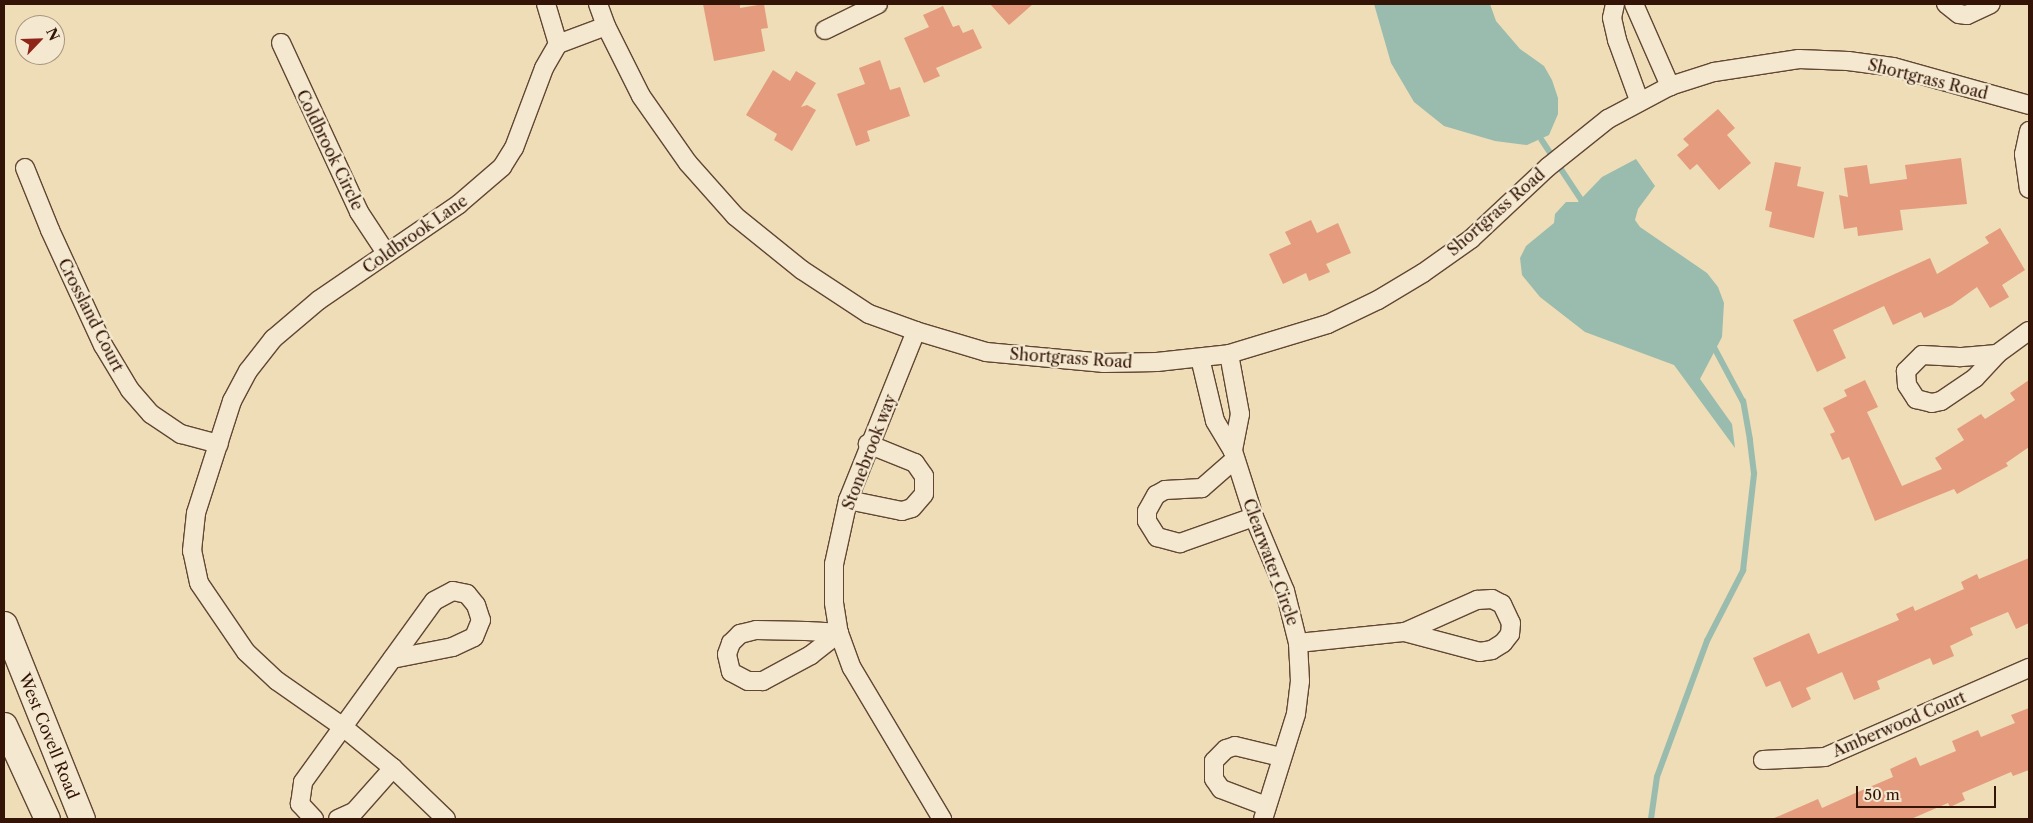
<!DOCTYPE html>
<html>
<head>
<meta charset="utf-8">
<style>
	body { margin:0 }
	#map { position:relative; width:2033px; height:823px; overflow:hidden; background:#eeddb6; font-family:"Libre Caslon Text",serif }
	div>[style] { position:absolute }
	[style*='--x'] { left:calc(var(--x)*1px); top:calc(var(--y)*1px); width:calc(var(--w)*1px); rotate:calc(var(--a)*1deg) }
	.water>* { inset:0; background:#99bcae }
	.stream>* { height:5.5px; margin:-2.75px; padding:0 2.75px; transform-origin:2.75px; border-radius:2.75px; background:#99bcae }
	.building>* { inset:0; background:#e59b7e }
	.roads { filter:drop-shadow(1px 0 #624633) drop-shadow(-1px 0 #624633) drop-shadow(0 1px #624633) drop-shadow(0 -1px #624633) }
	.street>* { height:18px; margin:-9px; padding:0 9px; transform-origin:9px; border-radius:9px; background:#f4e9d0 }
	.secondary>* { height:25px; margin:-12.5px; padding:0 12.5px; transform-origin:12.5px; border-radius:12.5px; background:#f4e9d0 }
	span { translate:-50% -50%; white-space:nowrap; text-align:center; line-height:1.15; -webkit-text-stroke:4.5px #f4e9d0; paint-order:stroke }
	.street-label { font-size:16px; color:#331407 }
	.frame { position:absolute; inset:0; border:5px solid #331407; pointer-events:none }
	.north { position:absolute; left:15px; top:15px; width:50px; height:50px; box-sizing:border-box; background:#f4e9d0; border:1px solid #a79480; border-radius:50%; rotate:66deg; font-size:14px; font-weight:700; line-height:20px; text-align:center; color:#331407 }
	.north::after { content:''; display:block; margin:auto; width:18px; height:22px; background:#8f2418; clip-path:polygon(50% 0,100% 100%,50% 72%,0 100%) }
	.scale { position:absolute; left:1856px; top:786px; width:140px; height:22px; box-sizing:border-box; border:2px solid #331407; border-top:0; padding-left:6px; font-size:15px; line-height:18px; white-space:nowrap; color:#331407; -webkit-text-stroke:4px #f4e9d0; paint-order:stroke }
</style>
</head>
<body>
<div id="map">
	<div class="water">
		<div style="clip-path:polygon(1374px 4px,1490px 4px,1496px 21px,1520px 49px,1544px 66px,1552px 80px,1558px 98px,1558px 114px,1549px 135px,1527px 145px,1495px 141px,1444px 126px,1414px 102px,1391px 63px)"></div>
		<div style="clip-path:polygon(1636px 159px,1655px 186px,1638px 209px,1635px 220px,1640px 227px,1707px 273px,1718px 287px,1724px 303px,1722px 337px,1700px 379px,1732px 424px,1735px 448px,1674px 365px,1585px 332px,1540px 297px,1522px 275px,1520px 258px,1526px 246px,1554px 223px,1555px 214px,1566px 202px,1578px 202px,1602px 177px)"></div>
	</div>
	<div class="stream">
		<div style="--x:1542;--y:140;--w:78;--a:56.5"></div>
		<div style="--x:1651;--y:819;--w:42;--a:-81.9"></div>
		<div style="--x:1657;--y:777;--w:145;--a:-69.8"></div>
		<div style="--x:1707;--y:641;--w:79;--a:-62.8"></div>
		<div style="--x:1743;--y:571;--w:98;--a:-83.5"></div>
		<div style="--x:1754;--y:474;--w:34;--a:-97"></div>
		<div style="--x:1750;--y:440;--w:39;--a:-100"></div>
		<div style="--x:1743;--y:402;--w:68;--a:-118.1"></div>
	</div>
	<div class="building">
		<div style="clip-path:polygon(703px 4px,740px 4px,740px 8px,764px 4px,768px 28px,761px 29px,765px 51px,714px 61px)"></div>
		<div style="clip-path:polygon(990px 4px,1033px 4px,1009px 25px)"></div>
		<div style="clip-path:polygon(943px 6px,953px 27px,959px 25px,963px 33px,973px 29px,982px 48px,936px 68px,940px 76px,924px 83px,904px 38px,929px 27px,923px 15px)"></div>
		<div style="clip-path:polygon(880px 60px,890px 90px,900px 87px,910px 116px,867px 131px,870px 141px,856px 146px,837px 94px,865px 84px,859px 68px)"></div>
		<div style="clip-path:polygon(773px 70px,790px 81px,796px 71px,816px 83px,801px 107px,807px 105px,816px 110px,792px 151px,774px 140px,777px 134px,746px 115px)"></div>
		<div style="clip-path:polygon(1718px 109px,1735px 128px,1727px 135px,1751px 163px,1719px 190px,1697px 164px,1690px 170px,1677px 155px,1689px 145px,1683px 139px)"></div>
		<div style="clip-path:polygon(1961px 158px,1967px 204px,1900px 210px,1903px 230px,1858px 236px,1857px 227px,1844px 229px,1839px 195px,1848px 197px,1844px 168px,1867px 165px,1870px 184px,1907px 179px,1905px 165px)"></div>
		<div style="clip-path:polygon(1775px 162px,1801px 167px,1797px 186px,1824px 192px,1814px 238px,1769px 227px,1772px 212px,1765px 210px)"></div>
		<div style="clip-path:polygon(1311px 220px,1317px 233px,1338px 223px,1351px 253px,1326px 264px,1330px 272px,1309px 281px,1306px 273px,1283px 284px,1269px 254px,1291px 244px,1285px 232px)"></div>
		<div style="clip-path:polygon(2000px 228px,2025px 270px,2002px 285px,2009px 297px,1990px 308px,1977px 287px,1952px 305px,1924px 318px,1921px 312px,1893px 325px,1884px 306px,1833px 330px,1846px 358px,1817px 372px,1793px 320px,1930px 258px,1937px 274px,1989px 243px,1985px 237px)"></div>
		<div style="clip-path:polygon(1865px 380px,1878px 407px,1867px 412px,1902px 486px,1942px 469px,1935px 458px,1964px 440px,1957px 429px,1981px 414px,1985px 419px,2015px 400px,2010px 393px,2029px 380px,2029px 447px,2006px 463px,2008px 466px,1957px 494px,1954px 489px,1875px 521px,1849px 457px,1842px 460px,1830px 434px,1835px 432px,1823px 408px,1847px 396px,1844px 390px)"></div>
		<div style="clip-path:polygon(2029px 558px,2029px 623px,2016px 629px,2008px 612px,1970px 628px,1973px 635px,1950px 646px,1954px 656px,1933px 665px,1930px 658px,1877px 681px,1880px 689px,1854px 700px,1842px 672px,1806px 688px,1811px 699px,1792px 708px,1780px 681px,1766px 687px,1753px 658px,1809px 633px,1818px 654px,1899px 620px,1896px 614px,1913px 606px,1915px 611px,1964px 589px,1961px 582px,1977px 574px,1979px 579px)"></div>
		<div style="clip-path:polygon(2029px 708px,2029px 770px,2013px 776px,2011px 772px,1962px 793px,1965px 800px,1950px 807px,1948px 803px,1911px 819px,1772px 819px,1818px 799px,1822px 808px,1851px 795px,1893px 777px,1890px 769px,1916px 757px,1920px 766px,1956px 751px,1952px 741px,1978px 730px,1981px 737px,2015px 723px,2011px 715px)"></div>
	</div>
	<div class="roads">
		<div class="street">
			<div style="--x:546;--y:4;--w:42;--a:73.3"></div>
			<div style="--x:598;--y:4;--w:23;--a:70"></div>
			<div style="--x:606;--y:26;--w:78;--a:63.4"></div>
			<div style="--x:641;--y:96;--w:82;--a:55"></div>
			<div style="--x:688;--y:163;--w:71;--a:48.4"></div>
			<div style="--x:735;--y:216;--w:86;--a:38.9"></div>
			<div style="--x:802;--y:270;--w:80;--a:33.3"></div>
			<div style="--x:869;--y:314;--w:50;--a:19.9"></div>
			<div style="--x:916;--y:331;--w:73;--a:16.7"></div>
			<div style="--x:986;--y:352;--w:119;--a:5.3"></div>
			<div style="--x:1104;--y:363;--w:53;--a:-1.1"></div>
			<div style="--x:1157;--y:362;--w:72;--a:-6.3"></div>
			<div style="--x:1229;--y:354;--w:103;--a:-16.9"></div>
			<div style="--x:1328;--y:324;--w:55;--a:-25.6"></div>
			<div style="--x:1378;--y:300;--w:52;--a:-31"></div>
			<div style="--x:1423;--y:273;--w:59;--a:-35.3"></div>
			<div style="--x:1471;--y:239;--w:105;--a:-43.1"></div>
			<div style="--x:1548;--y:167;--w:77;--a:-38.7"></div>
			<div style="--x:1608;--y:119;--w:70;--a:-28"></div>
			<div style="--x:1670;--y:86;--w:46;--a:-17.7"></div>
			<div style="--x:1714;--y:72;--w:86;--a:-8.7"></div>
			<div style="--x:1799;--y:59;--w:49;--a:2.3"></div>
			<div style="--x:1848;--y:61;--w:45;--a:7.6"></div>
			<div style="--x:1893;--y:67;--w:141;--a:15.6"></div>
			<div style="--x:1615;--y:4;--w:14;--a:102"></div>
			<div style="--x:1612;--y:18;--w:23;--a:77"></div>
			<div style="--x:1617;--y:40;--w:64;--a:69.9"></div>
			<div style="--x:1634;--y:4;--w:90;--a:66.3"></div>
			<div style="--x:1946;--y:4;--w:16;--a:38"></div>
			<div style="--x:1959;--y:14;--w:8;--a:7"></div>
			<div style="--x:1967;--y:15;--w:26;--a:-25"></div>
			<div style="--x:825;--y:30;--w:59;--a:-26.1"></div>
			<div style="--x:281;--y:43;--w:186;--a:65.2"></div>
			<div style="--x:359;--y:212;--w:49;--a:56.6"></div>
			<div style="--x:2029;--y:131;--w:24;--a:102"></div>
			<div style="--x:2024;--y:154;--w:35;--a:82"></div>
			<div style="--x:25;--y:168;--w:67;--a:68"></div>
			<div style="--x:50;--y:230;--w:127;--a:65.3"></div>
			<div style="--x:103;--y:345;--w:52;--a:59"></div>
			<div style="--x:130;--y:390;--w:32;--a:49"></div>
			<div style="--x:151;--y:414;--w:36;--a:34"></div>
			<div style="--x:181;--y:434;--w:39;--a:15"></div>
			<div style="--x:916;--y:331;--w:182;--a:111.9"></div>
			<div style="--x:848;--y:500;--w:66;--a:102.3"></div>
			<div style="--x:834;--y:564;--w:39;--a:90"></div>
			<div style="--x:834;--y:603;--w:30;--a:81"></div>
			<div style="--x:839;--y:633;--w:37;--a:70"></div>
			<div style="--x:852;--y:668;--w:176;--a:59.2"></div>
			<div style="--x:1229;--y:354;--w:61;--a:79.6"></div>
			<div style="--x:1240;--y:414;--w:38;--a:101"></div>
			<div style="--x:1997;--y:354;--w:38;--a:175"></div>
			<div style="--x:1959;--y:357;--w:37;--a:-177"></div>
			<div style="--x:1922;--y:355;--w:23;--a:135"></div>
			<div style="--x:1906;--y:371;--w:14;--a:86"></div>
			<div style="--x:1907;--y:385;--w:17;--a:57"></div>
			<div style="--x:1916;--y:399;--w:16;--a:14"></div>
			<div style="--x:1932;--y:403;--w:9;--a:-13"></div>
			<div style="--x:1941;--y:401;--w:41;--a:-34.1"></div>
			<div style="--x:1975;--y:378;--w:33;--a:-47"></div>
			<div style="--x:1997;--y:354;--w:39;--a:-36"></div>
			<div style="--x:1200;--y:358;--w:65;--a:76.6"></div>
			<div style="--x:1215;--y:421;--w:35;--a:59"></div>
			<div style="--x:1233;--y:451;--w:69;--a:72.3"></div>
			<div style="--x:1254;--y:517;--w:80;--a:67.3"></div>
			<div style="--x:1285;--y:591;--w:54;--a:76"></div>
			<div style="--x:1298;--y:643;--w:38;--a:87"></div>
			<div style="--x:1300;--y:681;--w:33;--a:97"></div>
			<div style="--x:1296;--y:714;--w:110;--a:107.4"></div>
			<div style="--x:1234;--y:460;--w:43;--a:138.8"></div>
			<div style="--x:1202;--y:488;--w:37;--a:177"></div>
			<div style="--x:1165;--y:490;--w:10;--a:151"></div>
			<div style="--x:1156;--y:495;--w:18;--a:119"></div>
			<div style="--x:1147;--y:511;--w:10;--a:90"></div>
			<div style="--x:1147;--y:521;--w:19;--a:58"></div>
			<div style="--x:1157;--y:537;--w:24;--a:15"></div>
			<div style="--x:1180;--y:543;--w:78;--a:-19.4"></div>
			<div style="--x:848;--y:500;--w:55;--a:11.5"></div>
			<div style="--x:902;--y:511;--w:10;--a:-17"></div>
			<div style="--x:912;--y:508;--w:18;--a:-49"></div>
			<div style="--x:924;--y:494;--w:18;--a:-90"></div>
			<div style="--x:924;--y:476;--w:16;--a:-125"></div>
			<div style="--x:915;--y:463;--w:51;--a:-158"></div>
			<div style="--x:756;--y:630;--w:50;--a:1.1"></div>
			<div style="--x:806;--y:631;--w:33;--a:3"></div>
			<div style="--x:839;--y:633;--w:36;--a:142"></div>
			<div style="--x:811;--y:655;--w:55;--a:151.6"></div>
			<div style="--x:763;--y:681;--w:15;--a:180"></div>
			<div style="--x:748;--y:681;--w:19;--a:-152"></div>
			<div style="--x:731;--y:672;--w:18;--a:-103"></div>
			<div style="--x:727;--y:654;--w:12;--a:-70"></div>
			<div style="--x:731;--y:643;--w:13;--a:-45"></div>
			<div style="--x:740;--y:634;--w:16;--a:-14"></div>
			<div style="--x:1298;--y:643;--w:108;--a:-5.9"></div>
			<div style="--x:1405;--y:632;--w:79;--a:-24"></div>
			<div style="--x:1477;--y:600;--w:15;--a:-4"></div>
			<div style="--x:1492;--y:599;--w:11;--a:27"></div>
			<div style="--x:1502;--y:604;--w:21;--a:65"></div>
			<div style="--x:1511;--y:623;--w:11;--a:95"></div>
			<div style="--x:1510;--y:634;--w:11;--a:128"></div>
			<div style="--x:1503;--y:643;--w:13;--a:148"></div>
			<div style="--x:1492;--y:650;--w:12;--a:171"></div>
			<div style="--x:1480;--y:652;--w:78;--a:-165.1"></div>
			<div style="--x:1763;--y:760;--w:62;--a:-2.8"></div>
			<div style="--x:1825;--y:757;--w:223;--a:-23.6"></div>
			<div style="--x:1266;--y:806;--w:48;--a:-159.3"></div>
			<div style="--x:1221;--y:789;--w:12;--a:-125"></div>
			<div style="--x:1214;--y:779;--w:18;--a:-90"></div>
			<div style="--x:1214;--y:761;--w:17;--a:-45"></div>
			<div style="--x:1226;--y:749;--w:9;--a:-18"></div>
			<div style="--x:1235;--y:746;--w:47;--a:13.4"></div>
			<div style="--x:314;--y:819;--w:21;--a:-133"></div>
			<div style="--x:300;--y:804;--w:22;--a:-82"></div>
			<div style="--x:303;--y:782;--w:223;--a:-54.1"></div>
			<div style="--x:434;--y:601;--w:21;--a:-28"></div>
			<div style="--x:453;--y:591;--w:14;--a:12"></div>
			<div style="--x:467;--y:594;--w:14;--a:51"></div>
			<div style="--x:476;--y:605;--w:16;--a:72"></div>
			<div style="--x:481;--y:620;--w:18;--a:112"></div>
			<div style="--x:474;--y:637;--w:23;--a:155"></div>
			<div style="--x:453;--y:647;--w:62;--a:168.9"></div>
			<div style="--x:338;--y:819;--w:17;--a:-24"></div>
			<div style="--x:354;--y:812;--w:59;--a:-48.4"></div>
			<div style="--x:446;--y:819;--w:74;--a:-136.1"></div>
			<div style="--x:393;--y:768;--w:65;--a:-140.6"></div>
			<div style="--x:343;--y:727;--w:80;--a:-145.1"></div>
			<div style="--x:277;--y:681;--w:42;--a:-136.9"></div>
			<div style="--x:246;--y:652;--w:83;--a:-124.3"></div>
			<div style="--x:199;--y:583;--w:33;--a:-102"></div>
			<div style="--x:192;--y:551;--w:38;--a:-84"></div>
			<div style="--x:196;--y:513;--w:118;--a:-72.2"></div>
			<div style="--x:232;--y:401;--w:34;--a:-62"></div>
			<div style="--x:248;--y:371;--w:41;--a:-52"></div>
			<div style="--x:273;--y:339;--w:60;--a:-40.3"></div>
			<div style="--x:319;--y:300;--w:170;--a:-34.4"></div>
			<div style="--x:459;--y:204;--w:57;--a:-40.7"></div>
			<div style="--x:502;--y:167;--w:22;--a:-58"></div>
			<div style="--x:514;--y:148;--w:85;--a:-69.4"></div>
			<div style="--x:544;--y:68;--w:28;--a:-60"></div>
			<div style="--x:558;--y:44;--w:51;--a:-20.6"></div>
		</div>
		<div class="secondary">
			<div style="--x:4;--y:624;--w:210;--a:68.2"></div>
			<div style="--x:4;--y:725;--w:103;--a:65.4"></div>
		</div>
	</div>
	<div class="street-label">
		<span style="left:1928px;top:79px;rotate:14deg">Shortgrass Road</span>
		<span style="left:330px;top:150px;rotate:64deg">Coldbrook Circle</span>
		<span style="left:1496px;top:212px;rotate:-41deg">Shortgrass Road</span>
		<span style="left:415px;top:234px;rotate:-35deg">Coldbrook Lane</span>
		<span style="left:91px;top:315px;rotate:63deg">Crossland Court</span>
		<span style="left:1071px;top:358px;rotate:4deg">Shortgrass Road</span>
		<span style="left:869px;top:452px;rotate:-69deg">Stonebrook way</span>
		<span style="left:1271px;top:562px;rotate:70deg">Clearwater Circle</span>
		<span style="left:1899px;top:724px;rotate:-23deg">Amberwood Court</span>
		<span style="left:49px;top:736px;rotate:68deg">West Covell Road</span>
	</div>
	<div class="frame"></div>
	<div class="north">N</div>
	<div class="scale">50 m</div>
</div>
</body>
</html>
